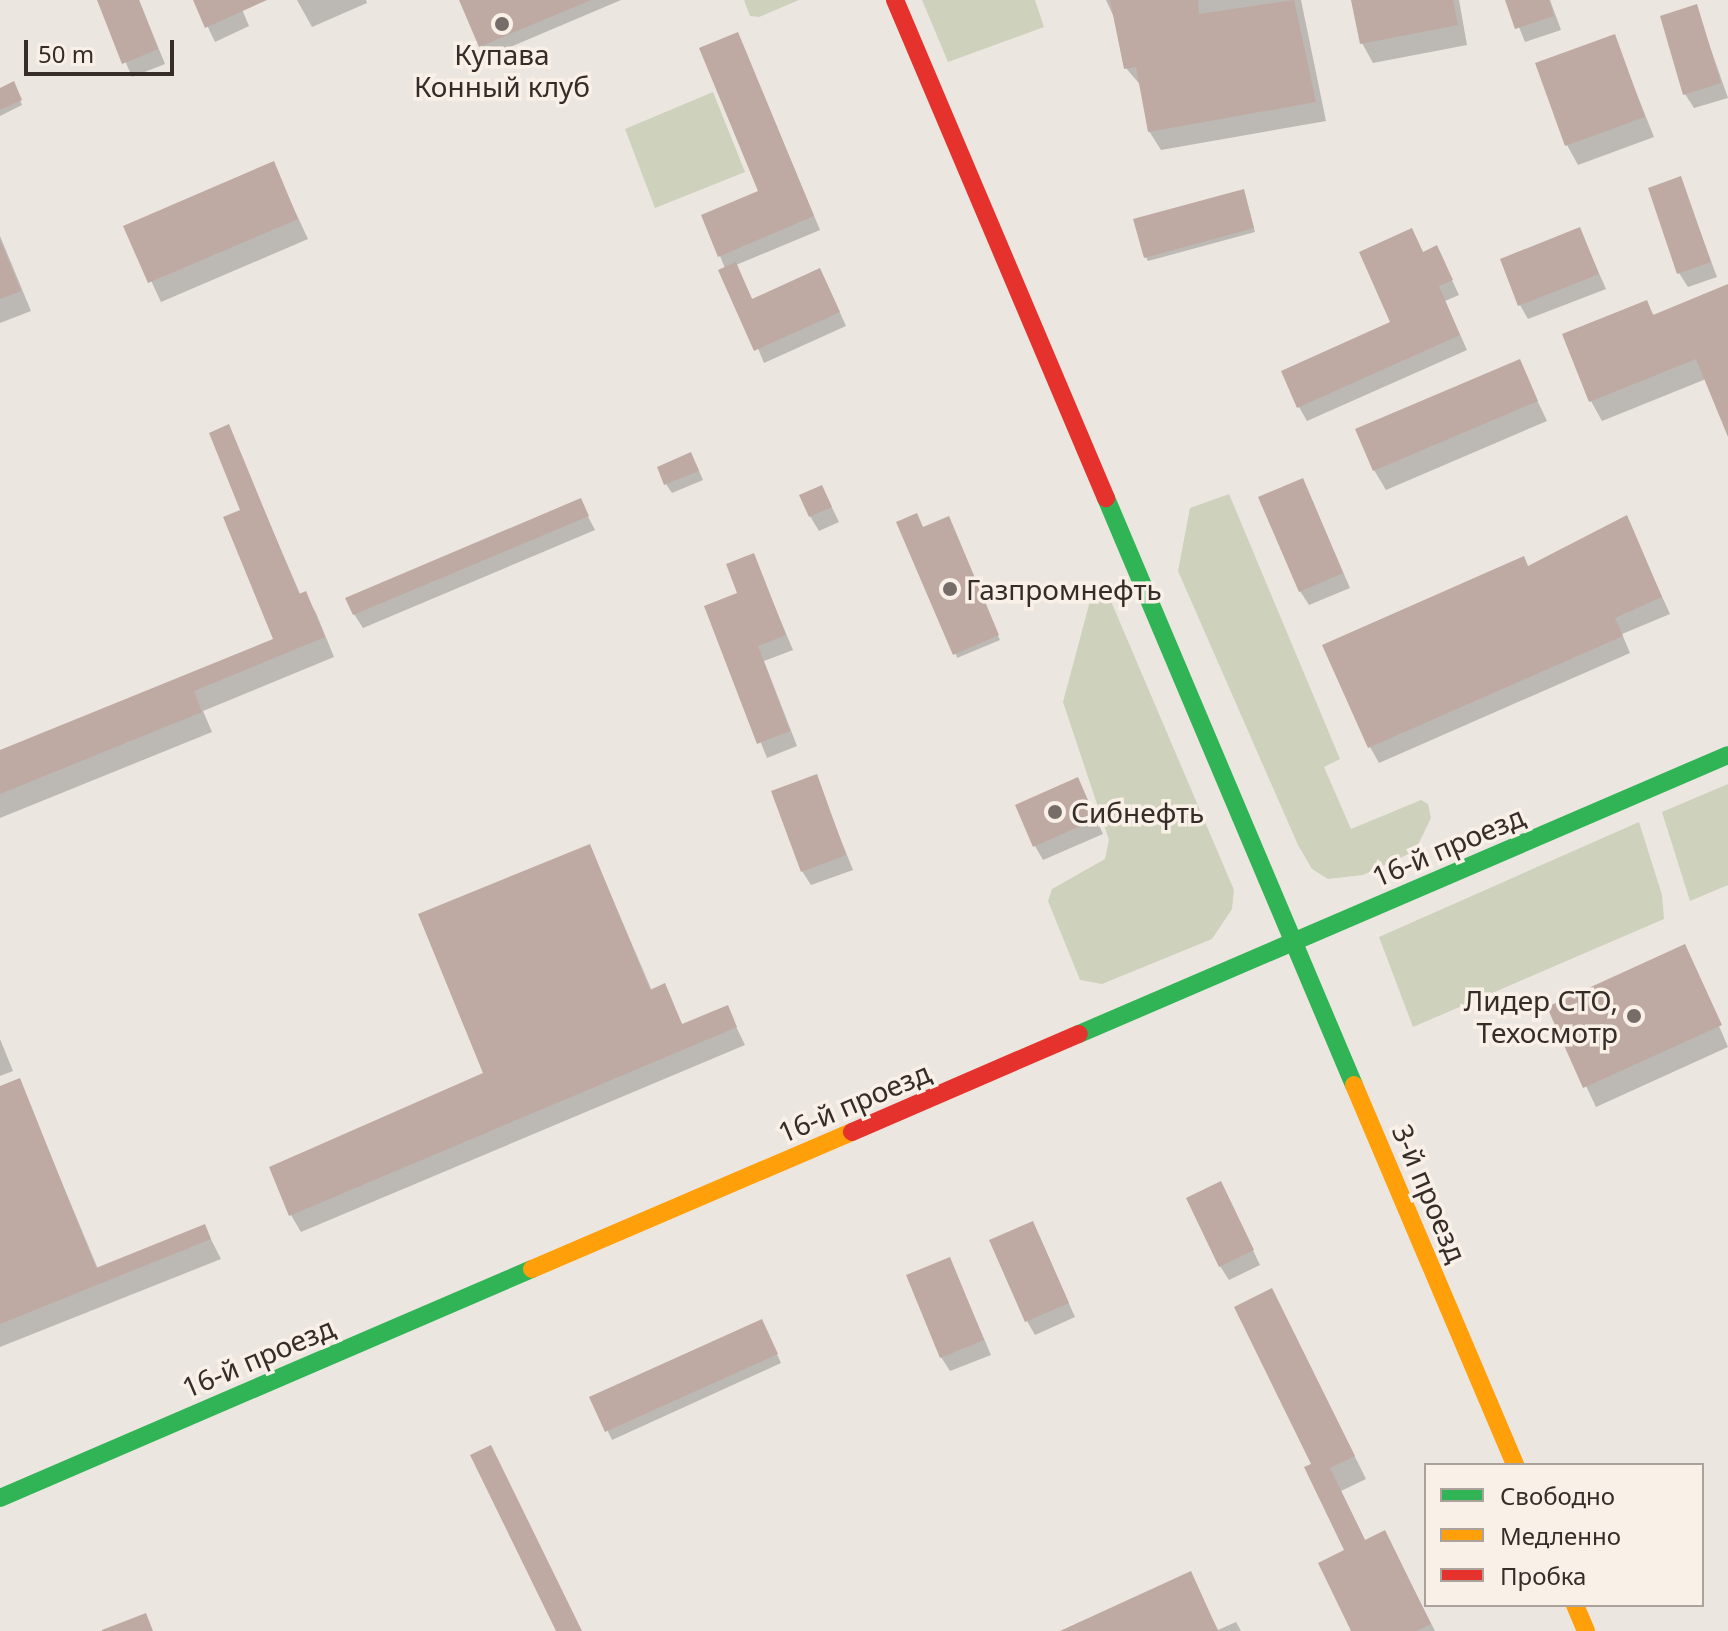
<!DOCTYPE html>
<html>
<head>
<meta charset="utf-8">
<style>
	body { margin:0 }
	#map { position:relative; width:1728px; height:1631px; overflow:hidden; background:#ece6e1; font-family:"Noto Sans",sans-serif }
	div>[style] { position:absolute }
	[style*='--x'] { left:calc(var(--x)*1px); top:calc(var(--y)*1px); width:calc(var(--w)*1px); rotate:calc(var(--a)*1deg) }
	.green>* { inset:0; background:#ced1bb }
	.shadow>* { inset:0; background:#0003 }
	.building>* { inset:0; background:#bfaaa3 }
	.fast>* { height:18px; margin:-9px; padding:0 9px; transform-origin:9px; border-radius:9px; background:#30b455 }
	.slow>* { height:18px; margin:-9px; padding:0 9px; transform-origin:9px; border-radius:9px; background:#ff9f0a }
	.jam>* { height:18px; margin:-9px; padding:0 9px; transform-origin:9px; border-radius:9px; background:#e5322d }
	.dots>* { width:22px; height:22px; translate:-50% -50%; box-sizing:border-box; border:4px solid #f9f0e8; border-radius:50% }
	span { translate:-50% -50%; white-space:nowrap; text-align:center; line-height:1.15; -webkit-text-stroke:7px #f9f0e8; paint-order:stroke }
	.poi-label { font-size:28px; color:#362c28 }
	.left { translate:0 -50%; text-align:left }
	.right { translate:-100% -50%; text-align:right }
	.street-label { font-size:28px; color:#362c28 }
	.legend { position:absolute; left:1424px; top:1463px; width:280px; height:144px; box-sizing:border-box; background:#f9f0e8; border:2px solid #aba29b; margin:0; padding:10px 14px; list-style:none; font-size:24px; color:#362c28 }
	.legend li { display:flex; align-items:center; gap:16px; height:40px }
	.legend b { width:40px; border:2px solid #aba29b }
	.scale { position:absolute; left:24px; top:40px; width:150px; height:36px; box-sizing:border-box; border:4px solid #362c28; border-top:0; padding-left:10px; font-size:24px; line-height:28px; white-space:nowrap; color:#362c28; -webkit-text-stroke:6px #f9f0e8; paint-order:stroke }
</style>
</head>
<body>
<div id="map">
	<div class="green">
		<div style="clip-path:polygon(744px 0,799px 0,759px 17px,750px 16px)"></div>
		<div style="clip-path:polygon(922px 0,1035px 0,1044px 27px,948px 62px)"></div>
		<div style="clip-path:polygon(713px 92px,745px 172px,655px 208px,625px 129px)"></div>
		<div style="clip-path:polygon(1229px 494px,1340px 759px,1324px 767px,1351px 829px,1421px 800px,1428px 804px,1431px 818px,1415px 851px,1363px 875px,1328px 879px,1312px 869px,1298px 845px,1178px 571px,1190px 508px)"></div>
		<div style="clip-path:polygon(1110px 599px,1234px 890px,1232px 909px,1212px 939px,1102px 984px,1080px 980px,1048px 901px,1052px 889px,1105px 859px,1109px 840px,1063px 702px,1090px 601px)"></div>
		<div style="clip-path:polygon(1728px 784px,1728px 885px,1690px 901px,1662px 812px)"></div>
		<div style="clip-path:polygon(1639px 822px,1662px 895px,1664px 919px,1413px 1027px,1379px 937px)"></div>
	</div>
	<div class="shadow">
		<div style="clip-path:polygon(99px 0,139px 0,165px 64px,132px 77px)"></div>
		<div style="clip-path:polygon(195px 0,238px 0,249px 26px,215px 42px)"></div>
		<div style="clip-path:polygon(297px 0,366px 0,367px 3px,312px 27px)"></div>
		<div style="clip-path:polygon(461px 0,621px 0,487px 57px)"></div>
		<div style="clip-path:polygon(1106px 0,1301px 0,1326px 121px,1161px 150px,1149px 131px,1142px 87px,1126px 68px,1117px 24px)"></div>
		<div style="clip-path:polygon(1353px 0,1459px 0,1467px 45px,1373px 63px,1362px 43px)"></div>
		<div style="clip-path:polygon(1508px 0,1550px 0,1561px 30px,1525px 42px)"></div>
		<div style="clip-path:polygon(1696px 7px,1728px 98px,1694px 108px,1685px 94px)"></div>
		<div style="clip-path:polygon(1614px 37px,1654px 137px,1578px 165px,1567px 145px)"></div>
		<div style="clip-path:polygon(744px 48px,820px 230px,736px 265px,753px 301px,827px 284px,846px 326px,764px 363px,720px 256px,761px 192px)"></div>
		<div style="clip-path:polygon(15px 88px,22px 105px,0 116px,0 90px)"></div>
		<div style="clip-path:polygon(273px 164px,308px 239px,161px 302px,126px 227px)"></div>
		<div style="clip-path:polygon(1680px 178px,1717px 277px,1688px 287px,1679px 273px)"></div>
		<div style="clip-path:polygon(1245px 196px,1255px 232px,1148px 261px,1146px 257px)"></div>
		<div style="clip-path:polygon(1580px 230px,1606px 289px,1528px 319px,1520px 305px)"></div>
		<div style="clip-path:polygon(0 236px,31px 311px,0 323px)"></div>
		<div style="clip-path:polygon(1437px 248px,1459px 295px,1445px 301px,1467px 350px,1307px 421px,1299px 407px,1393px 323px,1423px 253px)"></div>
		<div style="clip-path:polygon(1728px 289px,1728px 433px,1706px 379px,1602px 421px,1591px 401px,1646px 303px,1655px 317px)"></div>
		<div style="clip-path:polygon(1519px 362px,1547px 421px,1386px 490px,1374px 470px)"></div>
		<div style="clip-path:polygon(228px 427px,301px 596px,305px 594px,316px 613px,334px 657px,203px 711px,212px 732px,0 818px,0 752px,275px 640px)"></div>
		<div style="clip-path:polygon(696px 464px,703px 480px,672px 493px,666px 484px)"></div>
		<div style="clip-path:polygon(822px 487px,839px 522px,819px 531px,810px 516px)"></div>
		<div style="clip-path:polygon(1310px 495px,1350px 588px,1309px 605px,1300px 591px)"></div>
		<div style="clip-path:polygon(580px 501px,595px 530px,363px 628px,354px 614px)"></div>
		<div style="clip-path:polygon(1626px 518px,1670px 614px,1622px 634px,1630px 653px,1379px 763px,1370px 747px,1529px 568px)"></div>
		<div style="clip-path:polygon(950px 523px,1000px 640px,957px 658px,923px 529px)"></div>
		<div style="clip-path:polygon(753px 555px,793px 650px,764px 661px,797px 746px,767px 758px,706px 607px,740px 594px)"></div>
		<div style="clip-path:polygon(816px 777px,853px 870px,811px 885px,802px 871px)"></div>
		<div style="clip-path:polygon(1085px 794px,1103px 834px,1043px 860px,1035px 846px)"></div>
		<div style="clip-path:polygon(590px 846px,652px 991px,664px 986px,683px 1026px,727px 1008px,745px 1045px,301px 1232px,291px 1215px,486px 1074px)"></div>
		<div style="clip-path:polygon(1685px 947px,1728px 1047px,1596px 1107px,1549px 1008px)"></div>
		<div style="clip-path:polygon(0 1039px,13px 1071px,0 1076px)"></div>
		<div style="clip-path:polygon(19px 1080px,98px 1269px,204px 1226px,221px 1259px,0 1347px,0 1088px)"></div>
		<div style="clip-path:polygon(1228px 1198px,1260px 1265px,1229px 1280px,1220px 1266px)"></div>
		<div style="clip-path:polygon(1040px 1238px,1075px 1317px,1035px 1335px,1027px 1321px)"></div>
		<div style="clip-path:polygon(950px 1259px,991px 1355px,950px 1371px,941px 1357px)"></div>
		<div style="clip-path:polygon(1272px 1291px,1366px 1479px,1341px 1491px,1366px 1542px,1385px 1533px,1435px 1631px,1353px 1631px,1347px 1551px,1314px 1465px)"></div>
		<div style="clip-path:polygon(766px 1330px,781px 1363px,612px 1440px,592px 1398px)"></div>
		<div style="clip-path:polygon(1190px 1574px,1218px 1630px,1236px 1622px,1241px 1631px,1065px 1631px)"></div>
	</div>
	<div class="building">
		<div style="clip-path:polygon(97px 0,139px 0,158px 49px,122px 64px)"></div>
		<div style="clip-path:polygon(193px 0,267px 0,205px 28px)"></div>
		<div style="clip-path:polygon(459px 0,591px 0,479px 47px)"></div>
		<div style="clip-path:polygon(1110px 0,1198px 0,1199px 14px,1294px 0,1316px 102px,1148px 132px,1136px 67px,1124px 69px)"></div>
		<div style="clip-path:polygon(1351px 0,1453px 0,1458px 25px,1360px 44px)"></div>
		<div style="clip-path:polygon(1505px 0,1549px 0,1554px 16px,1515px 29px)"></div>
		<div style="clip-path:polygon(1697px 4px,1721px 83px,1683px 95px,1660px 16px)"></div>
		<div style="clip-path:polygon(738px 32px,814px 216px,718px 257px,701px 215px,758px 191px,699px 48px)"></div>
		<div style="clip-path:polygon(1615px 34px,1645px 117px,1565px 146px,1535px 63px)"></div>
		<div style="clip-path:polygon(14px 81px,22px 100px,0 110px,0 88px)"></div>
		<div style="clip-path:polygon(274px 161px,298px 219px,148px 283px,123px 226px)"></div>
		<div style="clip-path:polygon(1681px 176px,1711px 262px,1677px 274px,1648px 188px)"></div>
		<div style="clip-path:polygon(1244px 189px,1254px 228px,1144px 258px,1133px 219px)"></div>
		<div style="clip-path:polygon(1580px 227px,1599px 274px,1518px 306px,1500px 259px)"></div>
		<div style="clip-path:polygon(1412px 228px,1423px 252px,1437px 245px,1453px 280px,1439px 286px,1460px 335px,1297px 408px,1281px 371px,1390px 322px,1359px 252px)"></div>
		<div style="clip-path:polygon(0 240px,21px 291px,0 299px)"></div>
		<div style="clip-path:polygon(736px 262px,752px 299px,820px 268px,840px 312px,754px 351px,718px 270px)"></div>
		<div style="clip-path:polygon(1728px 284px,1728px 437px,1696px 359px,1589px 402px,1562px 334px,1647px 300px,1653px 315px)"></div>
		<div style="clip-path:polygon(1520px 359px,1538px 401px,1373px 471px,1355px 429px)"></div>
		<div style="clip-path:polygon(229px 424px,299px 594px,306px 591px,325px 637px,194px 691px,202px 712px,0 794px,0 750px,273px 639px,223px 517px,240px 510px,209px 433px)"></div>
		<div style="clip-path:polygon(691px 452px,699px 471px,664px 485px,657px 467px)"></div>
		<div style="clip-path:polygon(1303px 478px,1343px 573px,1299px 592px,1258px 497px)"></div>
		<div style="clip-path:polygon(822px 485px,832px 507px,809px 517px,799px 495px)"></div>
		<div style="clip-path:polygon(581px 498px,589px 516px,353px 615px,345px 598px)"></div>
		<div style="clip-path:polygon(917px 513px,923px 527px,949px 516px,999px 635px,953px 655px,896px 522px)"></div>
		<div style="clip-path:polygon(1627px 515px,1662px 597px,1615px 618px,1623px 636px,1368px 748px,1322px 645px,1524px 556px,1528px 566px)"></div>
		<div style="clip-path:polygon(754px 553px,786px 635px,758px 646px,790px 731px,757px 744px,704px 606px,737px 593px,726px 564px)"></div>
		<div style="clip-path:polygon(817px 774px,846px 855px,801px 872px,771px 791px)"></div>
		<div style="clip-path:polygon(1078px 777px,1096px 819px,1033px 847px,1015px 805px)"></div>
		<div style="clip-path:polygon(590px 844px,650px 990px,665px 983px,682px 1024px,728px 1005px,737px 1027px,289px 1216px,269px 1167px,483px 1073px,418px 914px)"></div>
		<div style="clip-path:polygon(1685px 944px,1722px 1025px,1583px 1088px,1547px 1007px)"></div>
		<div style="clip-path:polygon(20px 1078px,96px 1268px,205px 1224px,211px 1239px,0 1324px,0 1086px)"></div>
		<div style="clip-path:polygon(1221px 1181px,1254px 1250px,1219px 1267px,1186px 1198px)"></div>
		<div style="clip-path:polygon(1033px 1221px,1069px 1303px,1025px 1322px,989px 1240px)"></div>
		<div style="clip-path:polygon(950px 1257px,984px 1340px,940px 1358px,906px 1275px)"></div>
		<div style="clip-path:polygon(1272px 1288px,1355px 1456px,1330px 1468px,1365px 1540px,1385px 1530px,1431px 1624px,1416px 1631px,1351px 1631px,1318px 1563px,1344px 1550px,1304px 1467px,1311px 1464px,1234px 1307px)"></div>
		<div style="clip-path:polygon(762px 1319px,778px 1354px,605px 1432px,589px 1397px)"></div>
		<div style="clip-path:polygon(491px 1445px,582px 1631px,556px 1631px,470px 1455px)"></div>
		<div style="clip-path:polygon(1191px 1571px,1218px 1631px,1060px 1631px)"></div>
		<div style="clip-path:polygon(146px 1613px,153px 1631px,102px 1631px,102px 1630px)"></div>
	</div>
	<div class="fast">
		<div style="--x:1106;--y:498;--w:637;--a:67.1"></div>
		<div style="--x:1079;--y:1034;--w:706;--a:-23.26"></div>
		<div style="--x:0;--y:1498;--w:579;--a:-23.29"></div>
	</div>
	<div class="slow">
		<div style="--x:1354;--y:1085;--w:413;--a:67"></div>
		<div style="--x:532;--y:1269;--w:348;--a:-23.2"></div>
		<div style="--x:1575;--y:1605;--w:28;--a:67"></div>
	</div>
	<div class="jam">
		<div style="--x:895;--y:0;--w:541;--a:67.04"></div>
		<div style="--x:852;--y:1132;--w:247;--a:-23.4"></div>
	</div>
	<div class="dots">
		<div style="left:502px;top:24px;background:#766d69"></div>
		<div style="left:950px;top:589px;background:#766d69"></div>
		<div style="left:1055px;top:812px;background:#766d69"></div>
		<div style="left:1634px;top:1016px;background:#766d69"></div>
	</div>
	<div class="poi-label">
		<span style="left:502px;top:70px">Купава<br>Конный клуб</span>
		<span class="left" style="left:966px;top:589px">Газпромнефть</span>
		<span class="left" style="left:1071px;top:812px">Сибнефть</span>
		<span class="right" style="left:1618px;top:1016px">Лидер СТО,<br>Техосмотр</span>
	</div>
	<div class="street-label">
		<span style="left:1448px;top:846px;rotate:-23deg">16-й проезд</span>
		<span style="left:854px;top:1102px;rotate:-23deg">16-й проезд</span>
		<span style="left:1430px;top:1193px;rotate:67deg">3-й проезд</span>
		<span style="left:258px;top:1357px;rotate:-23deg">16-й проезд</span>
	</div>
	<ul class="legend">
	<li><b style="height:10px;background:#30b455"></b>Свободно</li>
	<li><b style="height:10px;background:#ff9f0a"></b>Медленно</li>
	<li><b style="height:10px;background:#e5322d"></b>Пробка</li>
	</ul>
	<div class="scale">50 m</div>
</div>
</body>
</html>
